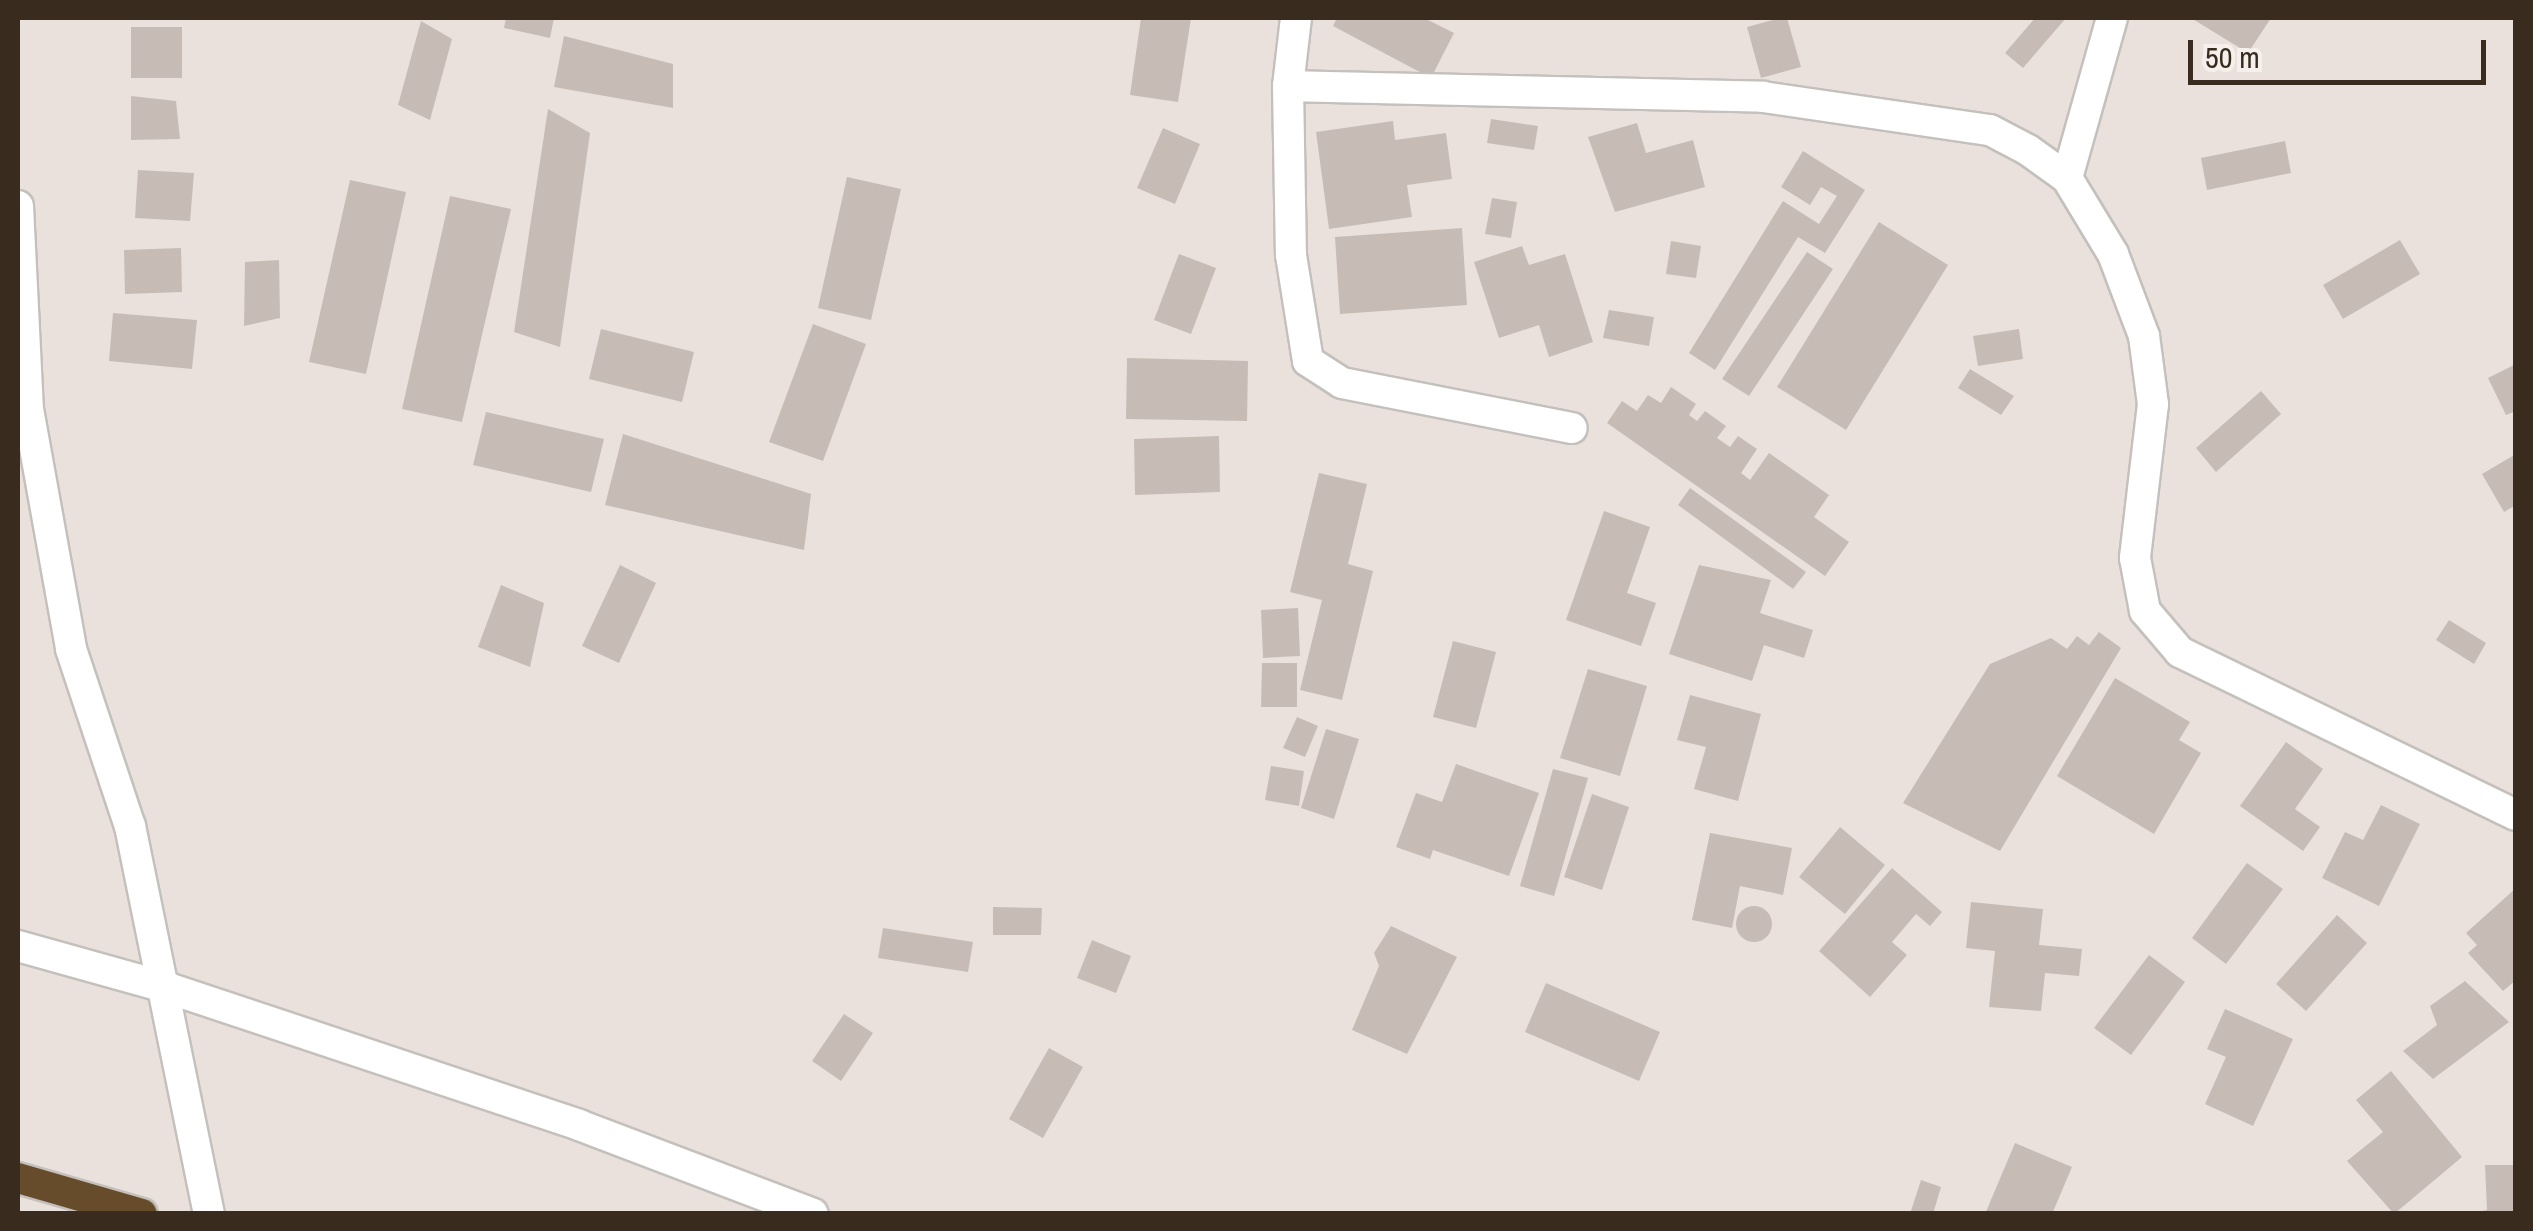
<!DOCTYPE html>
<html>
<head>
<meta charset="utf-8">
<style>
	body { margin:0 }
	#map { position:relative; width:2533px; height:1231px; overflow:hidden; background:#eae1dd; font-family:"Archivo Narrow",sans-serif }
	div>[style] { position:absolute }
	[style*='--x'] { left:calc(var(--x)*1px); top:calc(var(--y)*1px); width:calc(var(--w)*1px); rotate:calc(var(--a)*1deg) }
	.building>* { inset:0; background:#c7bcb5 }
	.round { border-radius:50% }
	.roads { filter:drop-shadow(2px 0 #c4c0bc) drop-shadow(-2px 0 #c4c0bc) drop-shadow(0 2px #c4c0bc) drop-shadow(0 -2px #c4c0bc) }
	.minor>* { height:30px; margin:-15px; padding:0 15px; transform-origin:15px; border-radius:15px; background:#fff }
	.highway>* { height:30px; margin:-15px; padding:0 15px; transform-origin:15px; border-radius:15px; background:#664c2a }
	span { translate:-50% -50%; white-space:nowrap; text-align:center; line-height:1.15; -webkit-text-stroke:9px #f6f0ed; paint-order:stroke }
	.frame { position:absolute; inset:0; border:20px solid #392c1e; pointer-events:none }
	.scale { position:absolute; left:2188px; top:40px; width:298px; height:45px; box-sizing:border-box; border:5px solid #392c1e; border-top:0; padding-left:12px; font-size:30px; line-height:35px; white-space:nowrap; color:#392c1e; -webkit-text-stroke:8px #f6f0ed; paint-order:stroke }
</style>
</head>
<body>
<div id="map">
	<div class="building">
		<div style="clip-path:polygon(506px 18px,554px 18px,550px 38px,504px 28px)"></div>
		<div style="clip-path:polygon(1141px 18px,1191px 18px,1178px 102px,1130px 95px)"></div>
		<div style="clip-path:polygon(1337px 18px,1424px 18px,1454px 33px,1431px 78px,1333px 26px)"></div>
		<div style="clip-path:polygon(1780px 18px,1787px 18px,1801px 67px,1761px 78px,1747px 27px)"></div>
		<div style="clip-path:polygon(2035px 18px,2066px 18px,2023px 68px,2005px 53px)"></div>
		<div style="clip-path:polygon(2191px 18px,2271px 18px,2248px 53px)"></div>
		<div style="clip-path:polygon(421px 21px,452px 39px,430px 120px,398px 105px)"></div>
		<div style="clip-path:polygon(131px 27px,182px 27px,182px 78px,131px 78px)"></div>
		<div style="clip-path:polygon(564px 36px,673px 64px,673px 108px,554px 87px)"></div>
		<div style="clip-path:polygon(131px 96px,176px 101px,180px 139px,131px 140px)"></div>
		<div style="clip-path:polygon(548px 109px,590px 133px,560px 347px,514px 332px)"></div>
		<div style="clip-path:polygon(1491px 119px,1538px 126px,1534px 150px,1487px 143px)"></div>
		<div style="clip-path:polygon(1393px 121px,1395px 140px,1446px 133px,1452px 179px,1407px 185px,1412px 217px,1329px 229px,1316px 132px)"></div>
		<div style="clip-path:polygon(1637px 123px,1646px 153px,1693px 140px,1705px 187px,1615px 212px,1588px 137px)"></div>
		<div style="clip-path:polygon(1163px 128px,1200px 144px,1175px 204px,1137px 188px)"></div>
		<div style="clip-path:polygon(2285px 141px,2291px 173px,2207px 190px,2201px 158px)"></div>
		<div style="clip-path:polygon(1803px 151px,1865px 190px,1825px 253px,1798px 237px,1715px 370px,1689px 353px,1783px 201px,1819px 224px,1837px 196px,1821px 187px,1810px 205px,1781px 187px)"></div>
		<div style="clip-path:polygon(138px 170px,194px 173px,190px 221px,135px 218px)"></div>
		<div style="clip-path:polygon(847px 177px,901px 189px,871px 320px,818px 308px)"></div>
		<div style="clip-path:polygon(350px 180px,406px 192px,366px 374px,309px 362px)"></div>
		<div style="clip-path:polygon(450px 196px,511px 209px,462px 422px,402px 409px)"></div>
		<div style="clip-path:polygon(1492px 198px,1517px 202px,1511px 238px,1485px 234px)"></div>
		<div style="clip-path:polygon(1879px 222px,1948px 265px,1846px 430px,1777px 387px)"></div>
		<div style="clip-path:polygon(1462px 228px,1467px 305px,1340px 314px,1335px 237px)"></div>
		<div style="clip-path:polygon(2400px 240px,2420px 274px,2343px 319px,2323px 285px)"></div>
		<div style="clip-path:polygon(1671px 241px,1701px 246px,1696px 278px,1666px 274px)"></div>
		<div style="clip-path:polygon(1522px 246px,1529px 265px,1565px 254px,1593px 342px,1549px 357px,1539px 325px,1499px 338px,1474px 262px)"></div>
		<div style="clip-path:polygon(181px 248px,182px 292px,125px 294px,124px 250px)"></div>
		<div style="clip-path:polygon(1807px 252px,1833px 269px,1749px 396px,1722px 379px)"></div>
		<div style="clip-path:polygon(1179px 254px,1216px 268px,1191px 334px,1154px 320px)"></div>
		<div style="clip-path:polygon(279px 260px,280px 318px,244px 326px,245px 262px)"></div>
		<div style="clip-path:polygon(1609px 310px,1654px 317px,1649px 346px,1603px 338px)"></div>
		<div style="clip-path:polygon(113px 313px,197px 320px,192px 369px,109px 361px)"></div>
		<div style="clip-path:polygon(813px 324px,866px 344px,823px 461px,769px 442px)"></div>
		<div style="clip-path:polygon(601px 329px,694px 352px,682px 402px,589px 379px)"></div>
		<div style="clip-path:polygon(2019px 329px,2023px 359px,1978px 366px,1973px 336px)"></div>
		<div style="clip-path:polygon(1127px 358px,1248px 361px,1247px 421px,1126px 419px)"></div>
		<div style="clip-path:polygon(2516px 364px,2516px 411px,2506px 415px,2488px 378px)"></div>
		<div style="clip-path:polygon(1970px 369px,2014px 396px,2001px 415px,1958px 388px)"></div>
		<div style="clip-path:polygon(1671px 387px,1696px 404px,1689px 415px,1697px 421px,1705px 411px,1726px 426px,1717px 438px,1730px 447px,1738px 436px,1757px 449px,1741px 473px,1750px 480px,1769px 453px,1829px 495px,1814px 517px,1849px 542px,1825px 576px,1607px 423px,1622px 401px,1637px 411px,1648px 395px,1661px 403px)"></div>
		<div style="clip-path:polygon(2261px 391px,2281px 414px,2216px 472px,2196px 448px)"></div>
		<div style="clip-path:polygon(486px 412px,604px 439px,591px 492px,473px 465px)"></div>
		<div style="clip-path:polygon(623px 434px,811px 494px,804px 550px,605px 505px)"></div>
		<div style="clip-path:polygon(1219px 436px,1220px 492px,1135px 495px,1134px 439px)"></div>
		<div style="clip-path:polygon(2516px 454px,2516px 505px,2504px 512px,2482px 474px)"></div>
		<div style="clip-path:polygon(1319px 473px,1367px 484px,1348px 564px,1373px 571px,1342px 700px,1300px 690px,1322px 600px,1290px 592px)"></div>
		<div style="clip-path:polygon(1690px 488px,1806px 572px,1793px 589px,1678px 505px)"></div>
		<div style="clip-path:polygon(1604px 511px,1650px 527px,1627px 593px,1656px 603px,1641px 646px,1566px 620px)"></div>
		<div style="clip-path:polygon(620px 565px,656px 583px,619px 663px,582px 646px)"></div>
		<div style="clip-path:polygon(1699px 565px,1771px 580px,1760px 613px,1813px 630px,1804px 658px,1764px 645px,1752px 681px,1669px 654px)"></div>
		<div style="clip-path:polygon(501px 585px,544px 603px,530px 667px,478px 647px)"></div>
		<div style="clip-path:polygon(1298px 608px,1300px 656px,1263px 658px,1261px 610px)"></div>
		<div style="clip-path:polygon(2449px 620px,2486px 643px,2474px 664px,2436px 640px)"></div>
		<div style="clip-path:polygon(2099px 632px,2121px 648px,2000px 851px,1903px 803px,1990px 664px,2051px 638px,2067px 649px,2077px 636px,2089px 645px)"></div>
		<div style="clip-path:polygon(1453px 641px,1496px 652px,1476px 728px,1433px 717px)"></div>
		<div style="clip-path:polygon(1262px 663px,1297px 663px,1297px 707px,1261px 707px)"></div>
		<div style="clip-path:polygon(1588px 669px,1647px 686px,1620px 776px,1560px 758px)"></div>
		<div style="clip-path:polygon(2115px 678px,2190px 722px,2179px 740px,2201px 753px,2154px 834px,2057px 776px)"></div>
		<div style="clip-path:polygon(1690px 695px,1761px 714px,1738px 801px,1694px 789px,1706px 747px,1677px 740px)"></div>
		<div style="clip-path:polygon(1297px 717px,1318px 726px,1305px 757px,1283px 748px)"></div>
		<div style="clip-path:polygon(1326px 729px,1359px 739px,1334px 819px,1301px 808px)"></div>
		<div style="clip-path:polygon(2286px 742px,2323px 769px,2295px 809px,2320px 827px,2303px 851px,2240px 806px)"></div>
		<div style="clip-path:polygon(1456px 764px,1539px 793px,1509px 876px,1433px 850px,1430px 859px,1396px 847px,1416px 793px,1442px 802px)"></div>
		<div style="clip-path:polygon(1271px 766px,1304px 771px,1299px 806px,1265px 800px)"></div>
		<div style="clip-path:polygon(1553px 769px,1588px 778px,1554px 896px,1520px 886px)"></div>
		<div style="clip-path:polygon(1592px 794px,1629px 807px,1602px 890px,1564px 877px)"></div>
		<div style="clip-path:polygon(2381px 805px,2420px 824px,2379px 906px,2322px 878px,2345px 832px,2363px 840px)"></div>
		<div style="clip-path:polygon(1840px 827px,1885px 865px,1845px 914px,1799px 877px)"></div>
		<div style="clip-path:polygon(1710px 833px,1792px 848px,1783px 895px,1740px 886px,1732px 928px,1692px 920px)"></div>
		<div style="clip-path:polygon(2247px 863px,2283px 889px,2226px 964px,2192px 938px)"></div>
		<div style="clip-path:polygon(1892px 868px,1942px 912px,1930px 926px,1916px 914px,1892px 942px,1907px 955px,1870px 997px,1819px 951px)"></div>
		<div style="clip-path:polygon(2516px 888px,2516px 980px,2503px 991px,2468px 953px,2477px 945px,2466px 933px)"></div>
		<div style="clip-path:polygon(1971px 902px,2043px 909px,2039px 945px,2082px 949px,2079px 976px,2045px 973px,2041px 1011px,1989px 1007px,1995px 951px,1966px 948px)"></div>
		<div class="round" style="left:1736px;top:906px;width:36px;height:36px"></div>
		<div style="clip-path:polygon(993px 907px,1042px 908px,1041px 935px,993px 935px)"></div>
		<div style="clip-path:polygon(2337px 915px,2367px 943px,2306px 1011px,2276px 984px)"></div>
		<div style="clip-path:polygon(1391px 926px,1457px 957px,1407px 1054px,1352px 1030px,1379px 966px,1374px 953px)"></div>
		<div style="clip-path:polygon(883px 928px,973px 942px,968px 972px,878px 958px)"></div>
		<div style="clip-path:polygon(1092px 940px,1131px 956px,1116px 993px,1077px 978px)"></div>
		<div style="clip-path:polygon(2149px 955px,2185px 982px,2131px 1055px,2094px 1028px)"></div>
		<div style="clip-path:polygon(2465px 981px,2509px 1022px,2433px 1079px,2403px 1051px,2437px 1025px,2430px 1006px)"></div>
		<div style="clip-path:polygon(1546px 983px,1660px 1032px,1639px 1081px,1525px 1032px)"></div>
		<div style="clip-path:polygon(2225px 1009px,2293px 1039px,2253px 1126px,2205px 1104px,2226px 1057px,2207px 1049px)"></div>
		<div style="clip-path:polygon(844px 1014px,873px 1033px,841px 1081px,812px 1061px)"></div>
		<div style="clip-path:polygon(1049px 1048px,1083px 1067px,1043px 1138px,1009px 1119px)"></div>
		<div style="clip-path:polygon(2391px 1071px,2462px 1157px,2394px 1214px,2347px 1161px,2383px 1132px,2356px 1100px)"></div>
		<div style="clip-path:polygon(2015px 1143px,2072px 1167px,2052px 1214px,1985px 1214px)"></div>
		<div style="clip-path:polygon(2485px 1165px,2516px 1165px,2516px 1214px,2466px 1214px,2487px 1210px)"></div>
		<div style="clip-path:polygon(1921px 1180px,1941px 1187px,1933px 1214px,1910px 1214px)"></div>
	</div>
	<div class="roads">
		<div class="minor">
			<div style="--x:1296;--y:18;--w:68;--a:96.7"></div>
			<div style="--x:1288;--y:86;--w:169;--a:89"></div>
			<div style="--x:1291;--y:255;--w:107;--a:80.9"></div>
			<div style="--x:1308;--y:361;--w:40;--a:32.9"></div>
			<div style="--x:1342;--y:383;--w:234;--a:11.1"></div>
			<div style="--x:1288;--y:86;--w:475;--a:1.3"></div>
			<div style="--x:1763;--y:97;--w:229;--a:8.3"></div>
			<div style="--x:1990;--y:130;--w:43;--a:27.8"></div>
			<div style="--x:2028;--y:150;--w:48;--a:35.7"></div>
			<div style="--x:2067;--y:178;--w:89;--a:58.8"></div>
			<div style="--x:2113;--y:254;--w:88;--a:69.3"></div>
			<div style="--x:2144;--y:336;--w:69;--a:82.5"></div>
			<div style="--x:2153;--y:404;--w:155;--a:96.7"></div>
			<div style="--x:2135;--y:558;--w:54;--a:79.3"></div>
			<div style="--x:2145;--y:611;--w:54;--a:49.5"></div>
			<div style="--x:2180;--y:652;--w:373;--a:25.9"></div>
			<div style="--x:2067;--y:178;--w:166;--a:-74.3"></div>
			<div style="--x:18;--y:206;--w:203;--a:87.2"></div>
			<div style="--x:28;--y:409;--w:244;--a:79.8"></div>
			<div style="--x:71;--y:649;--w:187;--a:71.6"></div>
			<div style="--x:130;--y:826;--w:396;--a:78.5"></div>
			<div style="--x:18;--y:946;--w:156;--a:15.6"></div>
			<div style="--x:168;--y:988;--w:433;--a:18.4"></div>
			<div style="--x:579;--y:1125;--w:250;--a:20.8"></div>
		</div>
		<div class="highway">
			<div style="--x:18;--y:1178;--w:129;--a:16.2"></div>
		</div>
	</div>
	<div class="frame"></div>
	<div class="scale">50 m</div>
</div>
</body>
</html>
